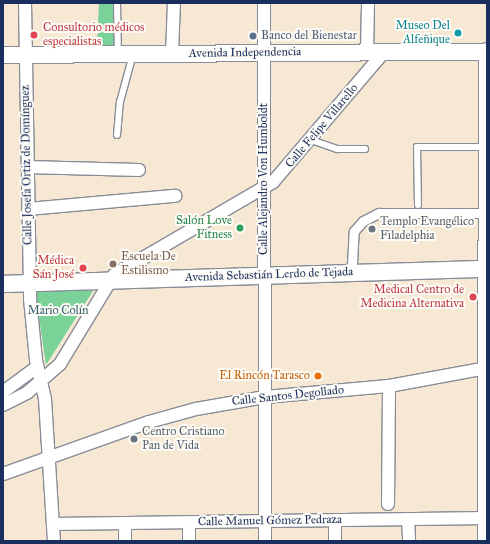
<!DOCTYPE html>
<html>
<head>
<meta charset="utf-8">
<style>
	body { margin:0 }
	#map { position:relative; width:490px; height:544px; overflow:hidden; background:#f6e8d3; font-family:"IM FELL Great Primer",serif }
	div>[style] { position:absolute }
	[style*='--x'] { left:calc(var(--x)*1px); top:calc(var(--y)*1px); width:calc(var(--w)*1px); rotate:calc(var(--a)*1deg) }
	.green>* { inset:0; background:#7ad298 }
	.roads { filter:drop-shadow(1px 0 #888c98) drop-shadow(-1px 0 #888c98) drop-shadow(0 1px #888c98) drop-shadow(0 -1px #888c98) }
	.service>* { height:6px; margin:-3px; padding:0 3px; transform-origin:3px; border-radius:3px; background:#fff }
	.pedestrian>* { height:9px; margin:-4.5px; padding:0 4.5px; transform-origin:4.5px; border-radius:4.5px; background:#fff }
	.minor>* { height:12px; margin:-6px; padding:0 6px; transform-origin:6px; border-radius:6px; background:#fff }
	.secondary>* { height:16px; margin:-8px; padding:0 8px; transform-origin:8px; border-radius:8px; background:#fff }
	.dots>* { width:11px; height:11px; translate:-50% -50%; box-sizing:border-box; border:2px solid #fdfcf7; border-radius:50% }
	span { translate:-50% -50%; white-space:nowrap; text-align:center; line-height:1.15; -webkit-text-stroke:4px #fdfcf7; paint-order:stroke }
	.culture-label { font-size:12px; color:#0d838f }
	.right { translate:-100% -50%; text-align:right }
	.health-label { font-size:12px; color:#be3a42 }
	.left { translate:0 -50%; text-align:left }
	.service-label { font-size:12px; color:#4e5e75 }
	.street-label { font-size:12px; color:#1b2f5e }
	.leisure-label { font-size:12px; color:#27864d }
	.worship-label { font-size:12px; color:#5b616d }
	.education-label { font-size:12px; color:#785e54 }
	.park-label { font-size:12px; color:#38606f }
	.food-label { font-size:12px; color:#c56008 }
	.frame { position:absolute; inset:0; border:4px solid #1b2f5e; pointer-events:none }
</style>
</head>
<body>
<div id="map">
	<div class="green">
		<div style="clip-path:polygon(99px 3px,117px 3px,118px 45px,97px 45px)"></div>
		<div style="clip-path:polygon(35px 291px,93px 291px,46px 365px)"></div>
	</div>
	<div class="roads">
		<div class="service">
			<div style="--x:117;--y:3;--w:50;--a:88.9"></div>
			<div style="--x:117;--y:135;--w:33;--a:-85"></div>
			<div style="--x:120;--y:102;--w:50;--a:-74.8"></div>
			<div style="--x:311;--y:140;--w:28;--a:19"></div>
			<div style="--x:337;--y:149;--w:28;--a:0"></div>
			<div style="--x:418;--y:205;--w:58;--a:-91"></div>
			<div style="--x:417;--y:147;--w:70;--a:0"></div>
		</div>
		<div class="pedestrian">
			<div style="--x:347;--y:273;--w:10;--a:-61"></div>
			<div style="--x:352;--y:264;--w:33;--a:-87"></div>
			<div style="--x:354;--y:231;--w:13;--a:-48"></div>
			<div style="--x:363;--y:221;--w:18;--a:-27"></div>
			<div style="--x:379;--y:213;--w:107;--a:0"></div>
		</div>
		<div class="minor">
			<div style="--x:25;--y:3;--w:296;--a:89"></div>
			<div style="--x:30;--y:299;--w:61;--a:84.4"></div>
			<div style="--x:36;--y:360;--w:40;--a:77"></div>
			<div style="--x:45;--y:399;--w:142;--a:86.4"></div>
			<div style="--x:264;--y:3;--w:538;--a:89.89"></div>
			<div style="--x:367;--y:52;--w:49;--a:-88.8"></div>
			<div style="--x:172;--y:54;--w:51;--a:-87.8"></div>
			<div style="--x:27;--y:167;--w:112;--a:1.5"></div>
			<div style="--x:28;--y:209;--w:148;--a:-5.1"></div>
			<div style="--x:3;--y:392;--w:42;--a:-36.3"></div>
			<div style="--x:3;--y:405;--w:28;--a:-27"></div>
			<div style="--x:28;--y:392;--w:43;--a:-41.2"></div>
			<div style="--x:60;--y:364;--w:104;--a:-58.8"></div>
			<div style="--x:114;--y:275;--w:184;--a:-30.3"></div>
			<div style="--x:273;--y:182;--w:171;--a:-49.5"></div>
			<div style="--x:3;--y:474;--w:155;--a:-19.6"></div>
			<div style="--x:149;--y:422;--w:49;--a:-15.5"></div>
			<div style="--x:196;--y:409;--w:70;--a:-9.9"></div>
			<div style="--x:265;--y:397;--w:124;--a:-5.1"></div>
			<div style="--x:389;--y:386;--w:100;--a:-10.4"></div>
			<div style="--x:388;--y:504;--w:118;--a:-89.5"></div>
			<div style="--x:408;--y:519;--w:22;--a:87"></div>
			<div style="--x:335;--y:520;--w:21;--a:90"></div>
			<div style="--x:125;--y:523;--w:18;--a:90"></div>
			<div style="--x:189;--y:523;--w:18;--a:90"></div>
			<div style="--x:54;--y:524;--w:433;--a:-0.8"></div>
		</div>
		<div class="secondary">
			<div style="--x:3;--y:55;--w:484;--a:-0.4"></div>
			<div style="--x:3;--y:284;--w:484;--a:-1.8"></div>
			<div style="--x:486;--y:541;--w:490;--a:-89.9"></div>
		</div>
	</div>
	<div class="dots">
		<div style="left:458px;top:33px;background:#0f9aa8"></div>
		<div style="left:34px;top:35px;background:#e0444e"></div>
		<div style="left:253px;top:36px;background:#5c6f8a"></div>
		<div style="left:240px;top:228px;background:#2e9e5b"></div>
		<div style="left:372px;top:229px;background:#6b7280"></div>
		<div style="left:113px;top:264px;background:#8d6e63"></div>
		<div style="left:83px;top:268px;background:#e0444e"></div>
		<div style="left:473px;top:297px;background:#e0444e"></div>
		<div style="left:318px;top:376px;background:#e8710a"></div>
		<div style="left:134px;top:439px;background:#6b7280"></div>
	</div>
	<div class="culture-label">
		<span class="right" style="left:450px;top:33px">Museo Del<br>Alfeñique</span>
	</div>
	<div class="health-label">
		<span class="left" style="left:43px;top:35px">Consultorio médicos<br>especialistas</span>
		<span class="right" style="left:74px;top:268px">Médica<br>Sán José</span>
		<span class="right" style="left:464px;top:297px">Medical Centro de<br>Medicina Alternativa</span>
	</div>
	<div class="service-label">
		<span class="left" style="left:261px;top:36px">Banco del Bienestar</span>
	</div>
	<div class="street-label">
		<span style="left:245px;top:53px;rotate:-1deg">Avenida Independencia</span>
		<span style="left:322px;top:126px;rotate:-50deg">Calle Felipe Villarello</span>
		<span style="left:27px;top:165px;rotate:-91deg">Calle Josefa Ortiz de Domínguez</span>
		<span style="left:264px;top:179px;rotate:-90deg">Calle Alejandro Von Humboldt</span>
		<span style="left:269px;top:275px;rotate:-2deg">Avenida Sebastián Lerdo de Tejada</span>
		<span style="left:288px;top:396px;rotate:-6deg">Calle Santos Degollado</span>
		<span style="left:270px;top:521px;rotate:-1deg">Calle Manuel Gómez Pedraza</span>
	</div>
	<div class="leisure-label">
		<span class="right" style="left:232px;top:228px">Salón Love<br>Fitness</span>
	</div>
	<div class="worship-label">
		<span class="left" style="left:380px;top:229px">Templo Evangélico<br>Filadelphia</span>
		<span class="left" style="left:142px;top:439px">Centro Cristiano<br>Pan de Vida</span>
	</div>
	<div class="education-label">
		<span class="left" style="left:121px;top:264px">Escuela De<br>Estilismo</span>
	</div>
	<div class="park-label">
		<span style="left:58px;top:311px">Mario Colín</span>
	</div>
	<div class="food-label">
		<span class="right" style="left:310px;top:376px">El Rincón Tarasco</span>
	</div>
	<div class="frame"></div>
</div>
</body>
</html>
